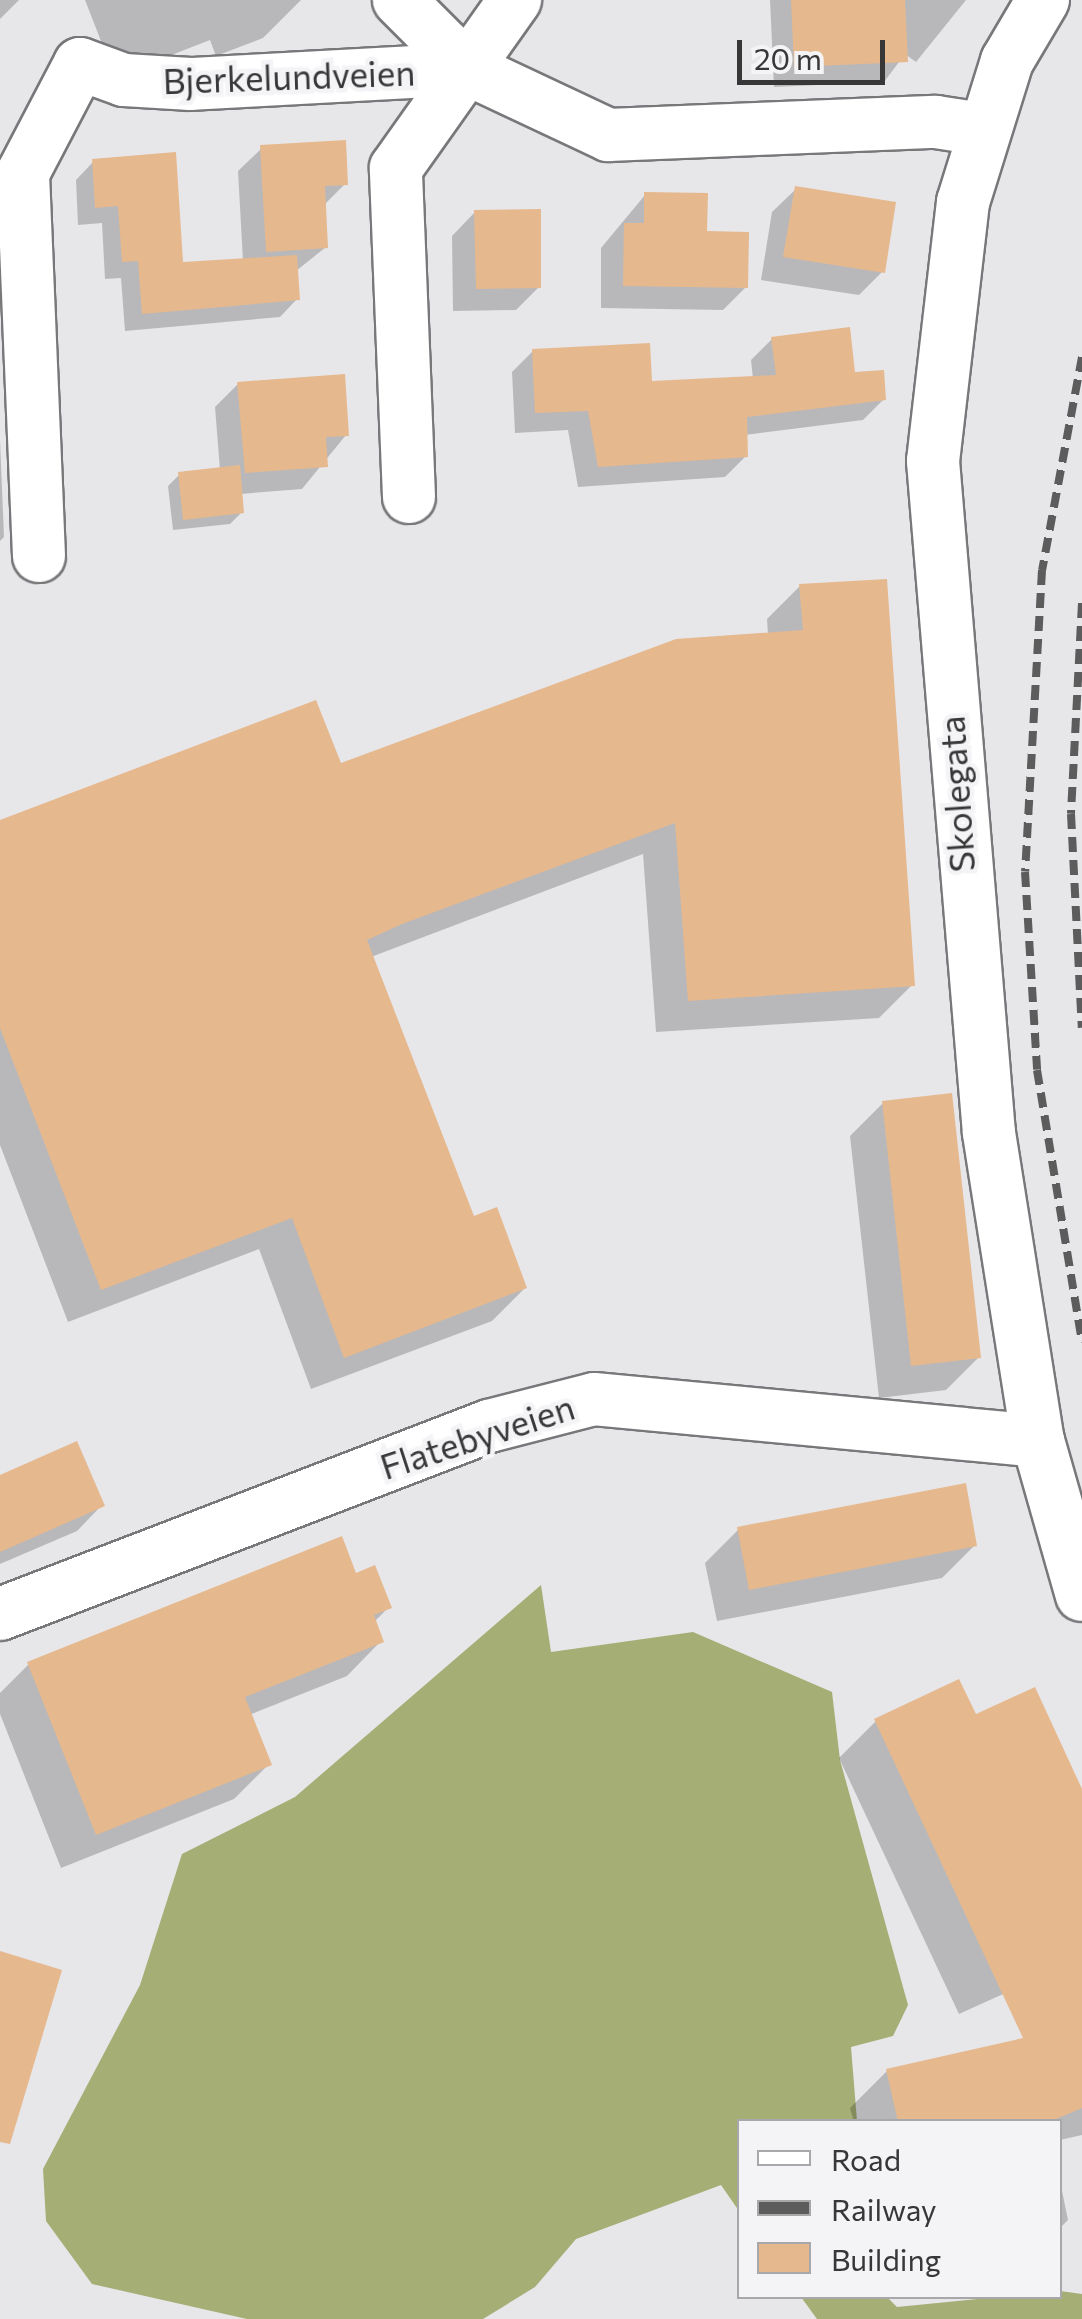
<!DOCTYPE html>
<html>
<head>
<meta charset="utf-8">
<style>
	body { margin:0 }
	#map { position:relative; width:1082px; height:2319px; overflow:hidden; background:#e7e6e9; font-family:Commissioner,sans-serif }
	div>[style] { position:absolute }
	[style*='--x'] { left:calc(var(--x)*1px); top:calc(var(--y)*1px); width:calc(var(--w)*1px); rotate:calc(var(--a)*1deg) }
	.forest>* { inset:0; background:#a4ae75 }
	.shadow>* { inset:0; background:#0003 }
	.building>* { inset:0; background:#e6b88e }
	.roads { filter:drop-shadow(2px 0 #78777a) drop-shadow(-2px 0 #78777a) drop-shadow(0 2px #78777a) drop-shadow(0 -2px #78777a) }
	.street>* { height:52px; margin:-26px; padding:0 26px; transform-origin:26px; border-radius:26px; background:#fff }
	.rail>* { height:8px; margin-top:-4px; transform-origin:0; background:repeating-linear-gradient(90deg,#5c5c5d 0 15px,transparent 0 23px) }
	span { translate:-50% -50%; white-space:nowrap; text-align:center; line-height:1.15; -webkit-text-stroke:9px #f4f3f6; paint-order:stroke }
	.street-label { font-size:35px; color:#373738 }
	.legend { position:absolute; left:737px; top:2119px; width:325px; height:180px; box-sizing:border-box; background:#f4f3f6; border:2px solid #a8a8aa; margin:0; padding:12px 18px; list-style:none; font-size:30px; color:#373738 }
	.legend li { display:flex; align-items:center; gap:20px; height:50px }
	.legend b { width:50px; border:2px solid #a8a8aa }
	.scale { position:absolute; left:737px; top:40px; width:148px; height:45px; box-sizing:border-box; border:5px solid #373738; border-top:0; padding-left:12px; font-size:30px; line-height:35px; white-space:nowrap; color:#373738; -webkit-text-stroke:8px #f4f3f6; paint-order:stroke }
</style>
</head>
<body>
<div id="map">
	<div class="forest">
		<div style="clip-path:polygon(541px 1585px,551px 1652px,693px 1632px,832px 1692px,840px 1760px,908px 2005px,893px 2036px,851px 2047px,857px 2121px,740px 2122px,739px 2211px,721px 2185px,576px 2239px,535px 2287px,483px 2319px,247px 2319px,92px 2284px,46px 2221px,43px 2169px,140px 1985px,182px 1854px,295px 1797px)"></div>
		<div style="clip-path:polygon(1060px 2291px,1082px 2294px,1082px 2319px,817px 2319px,801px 2297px,887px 2297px,897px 2307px)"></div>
	</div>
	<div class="shadow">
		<div style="clip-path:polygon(0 0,19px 0,0 19px)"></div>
		<div style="clip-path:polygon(85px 0,301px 0,263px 38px,216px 56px,210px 40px,115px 77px)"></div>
		<div style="clip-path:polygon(770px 0,966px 0,916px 62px,905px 54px,884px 82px,774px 87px)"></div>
		<div style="clip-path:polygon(262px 148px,345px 184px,323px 206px,326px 247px,296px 271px,297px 299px,280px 317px,125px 331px,121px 278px,105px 279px,102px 223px,78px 225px,76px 180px,93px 162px,181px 264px,243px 261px,238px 171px)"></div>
		<div style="clip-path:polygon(796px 189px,882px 272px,859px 295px,761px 280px,772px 212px)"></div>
		<div style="clip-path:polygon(645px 195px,704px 234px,746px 287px,723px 310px,601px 308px,601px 248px)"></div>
		<div style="clip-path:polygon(475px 212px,539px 287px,516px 310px,453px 311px,452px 236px)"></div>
		<div style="clip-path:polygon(772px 339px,853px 374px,884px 399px,863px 420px,745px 435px,746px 456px,725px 477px,578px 487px,568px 430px,515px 433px,512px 372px,533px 351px,650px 383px,753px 379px,751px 360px)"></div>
		<div style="clip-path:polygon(238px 384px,346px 435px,302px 489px,240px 494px,242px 512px,230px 524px,173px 530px,168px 486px,180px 474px,220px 470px,215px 407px)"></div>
		<div style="clip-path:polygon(0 440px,4px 537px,0 541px)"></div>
		<div style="clip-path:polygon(800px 586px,912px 985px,879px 1018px,656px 1032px,643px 854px,371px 957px,473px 1219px,525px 1288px,492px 1321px,311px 1389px,259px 1249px,68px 1322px,0 1145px,0 823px,339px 766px,768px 635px,767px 619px)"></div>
		<div style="clip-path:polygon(883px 1103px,979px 1357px,946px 1390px,879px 1398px,850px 1136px)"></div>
		<div style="clip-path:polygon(0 1477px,102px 1505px,77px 1531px,0 1564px)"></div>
		<div style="clip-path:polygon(738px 1530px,975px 1545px,942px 1578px,717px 1621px,705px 1563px)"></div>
		<div style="clip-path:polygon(355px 1576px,389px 1607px,374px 1622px,381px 1641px,347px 1676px,249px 1715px,269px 1764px,234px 1799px,61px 1868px,0 1714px,0 1693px,29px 1664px)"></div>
		<div style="clip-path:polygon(975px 1717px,1082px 1795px,1082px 2135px,1060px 2140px,1060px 2122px,854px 2122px,850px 2108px,887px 2071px,1059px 2033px,1034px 1980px,959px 2014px,839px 1758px,876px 1721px)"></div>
		<div style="clip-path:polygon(1060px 2181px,1068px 2220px,1060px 2228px)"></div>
	</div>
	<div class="building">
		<div style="clip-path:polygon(791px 0,905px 0,908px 62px,794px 67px)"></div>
		<div style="clip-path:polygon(346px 140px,348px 185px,325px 186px,328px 248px,266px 252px,260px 145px)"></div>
		<div style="clip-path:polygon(176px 152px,183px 262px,297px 255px,300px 300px,142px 314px,138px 261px,122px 262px,118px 206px,95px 208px,92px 159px)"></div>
		<div style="clip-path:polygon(795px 186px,896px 202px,885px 273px,783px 257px)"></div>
		<div style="clip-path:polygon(644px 192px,708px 193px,707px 231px,749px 232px,748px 288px,623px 286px,624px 223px,644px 223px)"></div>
		<div style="clip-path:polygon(541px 209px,541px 288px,476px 289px,474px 210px)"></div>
		<div style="clip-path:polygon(850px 327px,855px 372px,884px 370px,886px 400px,747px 417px,748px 457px,598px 467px,588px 411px,535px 413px,532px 349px,650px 343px,652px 381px,776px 375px,771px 337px)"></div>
		<div style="clip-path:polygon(345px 374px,349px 436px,326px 437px,328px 467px,245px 473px,237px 382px)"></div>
		<div style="clip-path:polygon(240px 465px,244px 513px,183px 520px,178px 472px)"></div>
		<div style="clip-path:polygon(887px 579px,915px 986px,688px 1001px,675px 823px,402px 924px,367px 940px,474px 1216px,497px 1207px,527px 1288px,344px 1358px,292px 1218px,101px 1290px,0 1028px,0 820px,316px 700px,341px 763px,676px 639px,803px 630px,799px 584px)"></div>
		<div style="clip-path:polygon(952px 1093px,981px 1358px,911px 1366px,882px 1101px)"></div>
		<div style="clip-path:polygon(77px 1441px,105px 1506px,0 1552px,0 1475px)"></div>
		<div style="clip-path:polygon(966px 1483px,977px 1546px,749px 1590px,737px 1527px)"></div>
		<div style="clip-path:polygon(342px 1536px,356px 1573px,375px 1565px,392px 1608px,374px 1615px,384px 1642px,245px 1697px,272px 1765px,96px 1835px,27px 1662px)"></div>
		<div style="clip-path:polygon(959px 1679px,976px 1714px,1035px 1687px,1082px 1789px,1082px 2108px,1049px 2122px,898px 2122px,886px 2069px,1023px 2038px,874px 1719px)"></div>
		<div style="clip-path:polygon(0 1951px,62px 1970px,10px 2144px,0 2142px)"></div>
	</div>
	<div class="roads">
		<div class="street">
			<div style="--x:399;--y:0;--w:98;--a:45"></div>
			<div style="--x:1043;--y:0;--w:71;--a:120.5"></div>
			<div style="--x:1007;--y:61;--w:148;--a:107.3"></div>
			<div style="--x:963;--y:202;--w:261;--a:96.6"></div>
			<div style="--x:933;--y:461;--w:674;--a:85.24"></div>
			<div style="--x:989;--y:1133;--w:312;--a:81"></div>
			<div style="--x:1038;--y:1441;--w:160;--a:74.1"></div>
			<div style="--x:409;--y:497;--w:329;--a:-92.3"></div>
			<div style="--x:396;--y:168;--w:206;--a:-54.7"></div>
			<div style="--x:39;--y:556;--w:383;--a:-92.4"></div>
			<div style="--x:23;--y:173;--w:123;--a:-62.4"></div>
			<div style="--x:80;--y:64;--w:47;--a:20"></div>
			<div style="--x:124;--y:80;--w:67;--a:3.4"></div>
			<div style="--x:191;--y:84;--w:277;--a:-3.1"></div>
			<div style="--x:468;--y:69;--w:155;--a:25.2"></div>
			<div style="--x:608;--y:135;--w:328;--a:-2.3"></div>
			<div style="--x:936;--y:122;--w:46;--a:8.8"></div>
			<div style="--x:0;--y:1614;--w:524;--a:-21.03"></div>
			<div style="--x:489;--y:1426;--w:108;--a:-14.4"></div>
			<div style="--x:594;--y:1399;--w:446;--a:5.4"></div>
		</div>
	</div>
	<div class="rail">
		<div style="--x:1082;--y:357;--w:217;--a:100.6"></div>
		<div style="--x:1042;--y:570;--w:302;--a:93.2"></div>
		<div style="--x:1025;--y:872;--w:198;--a:86.5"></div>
		<div style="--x:1037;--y:1070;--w:276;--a:80.6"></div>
		<div style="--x:1082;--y:603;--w:211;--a:93"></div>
		<div style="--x:1071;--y:814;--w:214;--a:87.1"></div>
	</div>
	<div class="street-label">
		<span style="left:289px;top:76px;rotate:-2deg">Bjerkelundveien</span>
		<span style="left:956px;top:794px;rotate:-94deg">Skolegata</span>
		<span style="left:477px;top:1436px;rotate:-18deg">Flatebyveien</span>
	</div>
	<ul class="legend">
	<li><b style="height:12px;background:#fff"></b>Road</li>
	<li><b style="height:12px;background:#5c5c5d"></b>Railway</li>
	<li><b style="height:28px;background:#e6b88e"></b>Building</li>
	</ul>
	<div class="scale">20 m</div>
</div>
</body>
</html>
